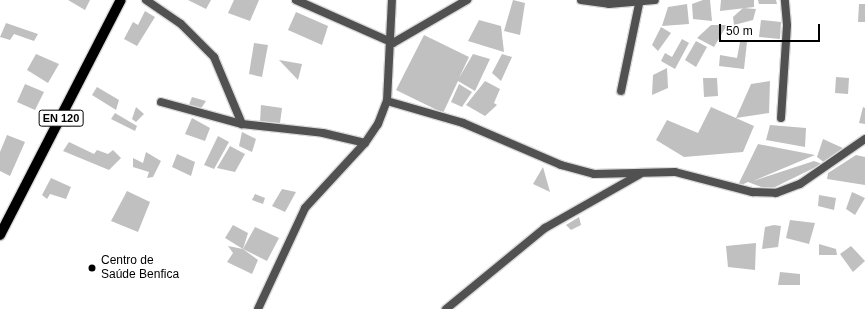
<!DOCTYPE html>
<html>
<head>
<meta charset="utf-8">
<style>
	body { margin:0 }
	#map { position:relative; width:865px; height:309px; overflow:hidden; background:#fff; font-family:Helvetica,sans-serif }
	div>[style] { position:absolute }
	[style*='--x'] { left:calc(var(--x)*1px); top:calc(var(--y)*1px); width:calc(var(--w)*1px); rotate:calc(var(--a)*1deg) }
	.building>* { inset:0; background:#c0c0c0 }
	.roads { filter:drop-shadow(1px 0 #dbdbdb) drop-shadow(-1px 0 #dbdbdb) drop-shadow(0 1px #dbdbdb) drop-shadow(0 -1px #dbdbdb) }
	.street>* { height:8px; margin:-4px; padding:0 4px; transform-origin:4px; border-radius:4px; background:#515151 }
	.primary>* { height:10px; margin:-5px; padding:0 5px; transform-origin:5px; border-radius:5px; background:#000 }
	.dots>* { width:11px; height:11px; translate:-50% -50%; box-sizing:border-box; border:2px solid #fff; border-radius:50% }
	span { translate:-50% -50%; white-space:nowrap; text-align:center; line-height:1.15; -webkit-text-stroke:3px #fff; paint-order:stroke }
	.shield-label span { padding:1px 3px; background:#fff; border:1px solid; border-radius:3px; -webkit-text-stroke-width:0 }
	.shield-label { font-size:11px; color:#000; font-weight:700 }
	.poi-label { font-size:12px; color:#000 }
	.left { translate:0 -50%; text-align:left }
	.scale { position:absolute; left:719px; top:24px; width:101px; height:18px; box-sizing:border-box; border:2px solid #000; border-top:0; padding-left:5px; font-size:12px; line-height:14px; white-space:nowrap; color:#000; -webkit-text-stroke:3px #fff; paint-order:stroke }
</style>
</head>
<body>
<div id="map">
	<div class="building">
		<div style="clip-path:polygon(68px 0,90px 0,85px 10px)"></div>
		<div style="clip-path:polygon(188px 0,211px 0,206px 9px)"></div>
		<div style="clip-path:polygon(234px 0,259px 0,250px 21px,228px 13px)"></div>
		<div style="clip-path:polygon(513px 0,525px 3px,520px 35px,504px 31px)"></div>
		<div style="clip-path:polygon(703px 0,710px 0,712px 21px,693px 19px,692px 4px)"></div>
		<div style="clip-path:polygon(721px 0,754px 0,754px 7px,720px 11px)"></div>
		<div style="clip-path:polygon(758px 0,776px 0,777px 4px,759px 4px)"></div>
		<div style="clip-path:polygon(687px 4px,689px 24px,662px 26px,668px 7px)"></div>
		<div style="clip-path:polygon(859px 4px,865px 4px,865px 22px,858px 22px)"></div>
		<div style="clip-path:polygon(743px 8px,756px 9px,753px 20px,734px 25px,733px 17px)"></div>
		<div style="clip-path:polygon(145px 11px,155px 17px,137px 46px,124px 39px,133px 22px,138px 25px)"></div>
		<div style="clip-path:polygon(296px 12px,328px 26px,322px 45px,288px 30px)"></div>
		<div style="clip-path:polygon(479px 20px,501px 26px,504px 52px,468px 41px)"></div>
		<div style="clip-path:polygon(761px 20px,781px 22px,780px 39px,759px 37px)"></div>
		<div style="clip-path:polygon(6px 23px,38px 34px,34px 41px,14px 34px,10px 40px,0 37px)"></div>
		<div style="clip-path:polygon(711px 25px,727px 25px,714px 47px,697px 38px)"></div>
		<div style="clip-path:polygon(661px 27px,671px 33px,658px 51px,652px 45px)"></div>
		<div style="clip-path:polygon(424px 35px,469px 57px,459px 78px,473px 54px,490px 59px,475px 91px,458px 81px,443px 113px,396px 90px)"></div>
		<div style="clip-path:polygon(682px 39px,689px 43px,675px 69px,661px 61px,665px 53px,672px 57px)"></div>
		<div style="clip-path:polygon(696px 41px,707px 47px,696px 67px,685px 60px)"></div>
		<div style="clip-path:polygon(740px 42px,747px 42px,744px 69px,719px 66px,720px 55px,737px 58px)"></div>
		<div style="clip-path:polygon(254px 43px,268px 45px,262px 77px,249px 74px)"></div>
		<div style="clip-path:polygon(36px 54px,59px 64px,48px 83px,27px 70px)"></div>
		<div style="clip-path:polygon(502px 54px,512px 57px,501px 81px,492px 73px)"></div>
		<div style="clip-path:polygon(279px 60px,302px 64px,298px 80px)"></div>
		<div style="clip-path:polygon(667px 68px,668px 88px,652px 95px,653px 75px)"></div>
		<div style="clip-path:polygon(836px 77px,849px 78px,848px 94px,835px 93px)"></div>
		<div style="clip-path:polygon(703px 78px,717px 78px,718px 96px,704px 97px)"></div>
		<div style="clip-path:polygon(485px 81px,500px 89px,494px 103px,497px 105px,485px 116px,466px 105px)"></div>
		<div style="clip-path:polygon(770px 81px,769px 113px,736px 118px,751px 84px)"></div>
		<div style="clip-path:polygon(25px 84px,44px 92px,35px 110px,17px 102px)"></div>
		<div style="clip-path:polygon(459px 84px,472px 92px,462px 107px,451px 102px)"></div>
		<div style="clip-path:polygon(97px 87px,119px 100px,116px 110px,92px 95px)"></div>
		<div style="clip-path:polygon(192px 97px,206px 101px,200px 110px,187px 110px)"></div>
		<div style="clip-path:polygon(261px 105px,282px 108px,280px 123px,260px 122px)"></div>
		<div style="clip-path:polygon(136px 107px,144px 114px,136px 122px,132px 119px)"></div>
		<div style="clip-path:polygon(711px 107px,754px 126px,743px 152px,684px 157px,656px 140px,667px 120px,698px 133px)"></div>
		<div style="clip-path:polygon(863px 107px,865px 108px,865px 124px,859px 123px)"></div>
		<div style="clip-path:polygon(115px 113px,137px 126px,135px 131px,111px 119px)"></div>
		<div style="clip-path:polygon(192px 118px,210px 128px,205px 141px,185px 134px)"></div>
		<div style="clip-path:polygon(770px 125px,806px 128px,805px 147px,766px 140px)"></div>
		<div style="clip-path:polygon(242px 132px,256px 139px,252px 152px,239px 146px)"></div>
		<div style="clip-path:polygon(7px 135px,25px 142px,10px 176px,0 171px,0 152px)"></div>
		<div style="clip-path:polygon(218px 136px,229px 142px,214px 169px,204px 165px)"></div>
		<div style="clip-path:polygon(823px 139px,845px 149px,825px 163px,817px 157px)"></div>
		<div style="clip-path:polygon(69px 142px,94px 154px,97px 150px,108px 154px,113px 150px,121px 158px,109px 170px,63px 151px)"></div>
		<div style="clip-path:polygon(758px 144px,815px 155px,753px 181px,814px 161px,822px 164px,769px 190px,748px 182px,737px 187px)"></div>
		<div style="clip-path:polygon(230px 146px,245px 154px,235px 172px,217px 168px)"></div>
		<div style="clip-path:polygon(146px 152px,161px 161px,153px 177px,147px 178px,149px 172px,133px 167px,133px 158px,143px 163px)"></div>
		<div style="clip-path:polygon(177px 154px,195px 162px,191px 176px,172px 167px)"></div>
		<div style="clip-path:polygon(856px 155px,865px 157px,865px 185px,827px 179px,828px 173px)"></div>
		<div style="clip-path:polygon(543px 167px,550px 192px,533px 184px)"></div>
		<div style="clip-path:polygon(51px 178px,71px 187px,66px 199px,50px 194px,47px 199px,42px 195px)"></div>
		<div style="clip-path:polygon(282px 189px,296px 192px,285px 212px,272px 206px)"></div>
		<div style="clip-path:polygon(127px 191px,150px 202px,138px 232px,111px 221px)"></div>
		<div style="clip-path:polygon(852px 192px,865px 198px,855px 215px,846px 209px)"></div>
		<div style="clip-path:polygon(255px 194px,265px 198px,263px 204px,252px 200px)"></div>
		<div style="clip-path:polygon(819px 195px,836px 198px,834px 210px,818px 206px)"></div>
		<div style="clip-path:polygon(579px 217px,581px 225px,571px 230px,566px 225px)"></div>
		<div style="clip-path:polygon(790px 220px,815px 223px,809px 244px,786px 238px)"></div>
		<div style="clip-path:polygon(233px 225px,248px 233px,243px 249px,225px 238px)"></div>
		<div style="clip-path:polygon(774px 225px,781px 226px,778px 247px,762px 249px,765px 227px)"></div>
		<div style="clip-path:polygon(255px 227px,279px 238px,267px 261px,243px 249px)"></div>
		<div style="clip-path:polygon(756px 243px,755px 270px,728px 267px,726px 246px)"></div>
		<div style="clip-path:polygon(819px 244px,836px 249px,837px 255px,819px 255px)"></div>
		<div style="clip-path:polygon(228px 246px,243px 249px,258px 260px,252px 274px,227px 262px,233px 253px)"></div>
		<div style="clip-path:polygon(851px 246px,865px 261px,853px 272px,840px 254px)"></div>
		<div style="clip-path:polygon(780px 272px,800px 274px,800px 285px,778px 285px)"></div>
	</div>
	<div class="roads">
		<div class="street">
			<div style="--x:146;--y:0;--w:42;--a:34.4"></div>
			<div style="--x:181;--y:24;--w:47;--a:45"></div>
			<div style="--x:214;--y:57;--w:73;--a:67.3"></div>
			<div style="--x:296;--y:0;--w:106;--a:23.9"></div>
			<div style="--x:393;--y:43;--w:86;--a:-30.2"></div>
			<div style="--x:581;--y:0;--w:28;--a:8"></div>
			<div style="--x:609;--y:4;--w:46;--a:-5"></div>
			<div style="--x:621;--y:91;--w:89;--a:-78.3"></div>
			<div style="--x:387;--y:101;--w:79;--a:16.1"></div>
			<div style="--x:463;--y:123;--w:107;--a:23.2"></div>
			<div style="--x:561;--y:165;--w:34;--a:15"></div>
			<div style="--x:594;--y:174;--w:81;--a:-1.4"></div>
			<div style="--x:675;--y:172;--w:80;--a:14.6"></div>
			<div style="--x:752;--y:192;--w:24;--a:2"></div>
			<div style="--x:776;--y:193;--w:26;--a:-21"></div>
			<div style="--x:800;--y:184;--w:79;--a:-34.7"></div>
			<div style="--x:161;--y:102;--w:84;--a:15.2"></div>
			<div style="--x:242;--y:124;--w:81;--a:6.3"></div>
			<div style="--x:323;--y:133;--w:43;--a:13.4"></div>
			<div style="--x:781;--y:118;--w:93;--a:-86.3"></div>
			<div style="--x:787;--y:25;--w:25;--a:-95"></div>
			<div style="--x:258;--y:309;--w:111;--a:-65"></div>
			<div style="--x:305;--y:208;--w:88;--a:-47.3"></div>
			<div style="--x:365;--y:143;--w:23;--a:-56"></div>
			<div style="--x:378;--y:124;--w:25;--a:-69"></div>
			<div style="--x:387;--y:101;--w:101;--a:-87.2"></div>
			<div style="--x:446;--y:309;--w:128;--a:-39.3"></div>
			<div style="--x:545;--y:228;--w:109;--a:-29.6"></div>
		</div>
		<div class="primary">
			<div style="--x:0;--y:235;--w:264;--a:-62.8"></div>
		</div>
	</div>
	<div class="dots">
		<div style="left:92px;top:268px;background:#000"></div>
	</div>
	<div class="shield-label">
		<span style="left:61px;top:118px">EN 120</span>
	</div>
	<div class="poi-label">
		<span class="left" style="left:101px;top:268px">Centro de<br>Saúde Benfica</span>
	</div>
	<div class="scale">50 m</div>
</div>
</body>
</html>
